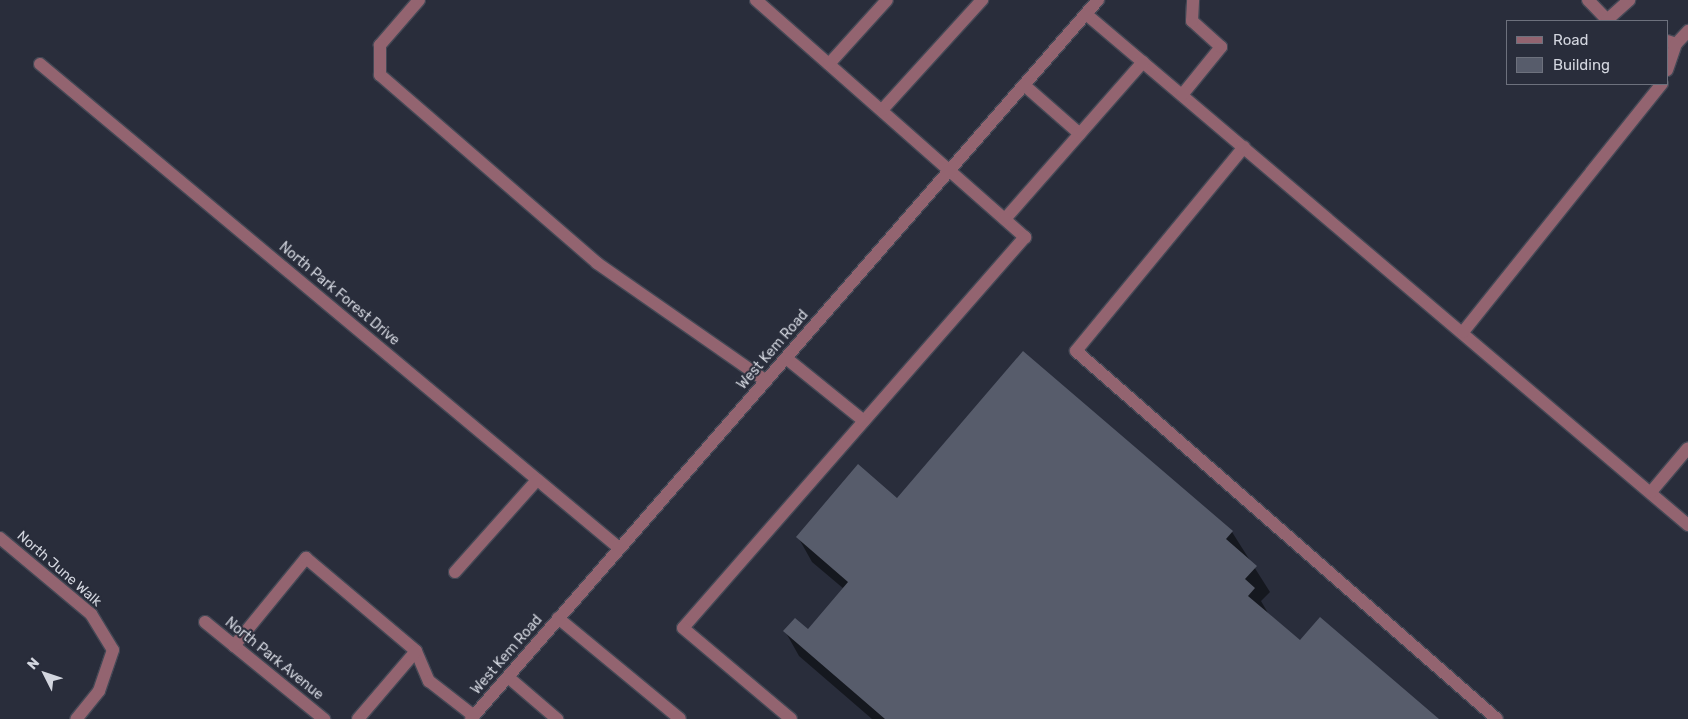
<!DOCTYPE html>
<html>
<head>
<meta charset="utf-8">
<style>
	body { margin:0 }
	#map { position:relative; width:1688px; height:719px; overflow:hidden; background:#292d3b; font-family:Rubik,sans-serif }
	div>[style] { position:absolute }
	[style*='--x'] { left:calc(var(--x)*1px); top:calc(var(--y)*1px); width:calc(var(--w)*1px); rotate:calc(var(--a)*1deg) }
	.shadow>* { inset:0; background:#0007 }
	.building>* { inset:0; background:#575c6b }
	.roads { filter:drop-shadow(1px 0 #444855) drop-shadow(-1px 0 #444855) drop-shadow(0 1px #444855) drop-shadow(0 -1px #444855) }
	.minor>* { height:12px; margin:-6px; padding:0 6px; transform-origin:6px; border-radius:6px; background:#936470 }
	span { translate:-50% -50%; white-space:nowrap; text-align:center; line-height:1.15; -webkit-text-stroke:4px #292d3b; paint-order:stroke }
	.street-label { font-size:14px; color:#d3d6df }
	.legend { position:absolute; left:1506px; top:20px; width:162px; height:65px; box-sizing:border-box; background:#292d3b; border:1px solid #6d717d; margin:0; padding:6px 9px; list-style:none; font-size:15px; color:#d3d6df }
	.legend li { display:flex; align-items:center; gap:10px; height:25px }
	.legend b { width:25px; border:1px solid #6d717d }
	.north { position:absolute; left:20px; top:649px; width:50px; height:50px; -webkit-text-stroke:4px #292d3b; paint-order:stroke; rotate:311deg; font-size:14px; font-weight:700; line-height:20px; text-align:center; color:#d3d6df }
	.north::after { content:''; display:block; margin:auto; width:18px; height:22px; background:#d3d6df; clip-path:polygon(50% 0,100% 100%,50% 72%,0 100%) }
</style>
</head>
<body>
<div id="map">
	<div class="shadow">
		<div style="clip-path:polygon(897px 500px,1232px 532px,1270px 592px,1261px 601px,1268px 613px,1300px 642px,1437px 719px,872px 719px,799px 656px,785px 631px,808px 631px,844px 589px,812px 562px,798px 537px)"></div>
	</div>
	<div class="building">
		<div style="clip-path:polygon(1023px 351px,1233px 531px,1226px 539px,1257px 566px,1245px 579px,1255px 588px,1248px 596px,1300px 640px,1320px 617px,1439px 719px,885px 719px,783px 631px,795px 618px,808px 629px,848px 582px,796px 537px,858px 464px,897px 498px)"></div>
	</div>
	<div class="roads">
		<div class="minor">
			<div style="--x:419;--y:0;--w:60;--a:130.9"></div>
			<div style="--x:380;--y:45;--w:30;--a:90"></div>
			<div style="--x:380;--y:75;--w:287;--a:40.9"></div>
			<div style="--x:597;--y:263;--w:206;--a:34.9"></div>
			<div style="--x:756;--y:0;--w:359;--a:41.4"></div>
			<div style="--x:1025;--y:237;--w:519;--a:131.18"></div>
			<div style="--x:683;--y:628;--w:141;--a:40.1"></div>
			<div style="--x:1588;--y:0;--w:28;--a:46"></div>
			<div style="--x:1607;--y:20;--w:30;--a:-42"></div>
			<div style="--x:1086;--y:14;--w:790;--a:40.33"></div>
			<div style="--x:1667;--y:41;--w:9;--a:18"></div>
			<div style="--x:1676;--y:44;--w:18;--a:-47"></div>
			<div style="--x:40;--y:64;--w:755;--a:39.89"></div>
			<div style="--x:829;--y:64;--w:86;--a:-47.8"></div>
			<div style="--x:1667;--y:70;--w:28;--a:-71"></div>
			<div style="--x:1024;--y:85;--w:74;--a:41.2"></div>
			<div style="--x:1182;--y:95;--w:62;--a:-50.9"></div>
			<div style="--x:1221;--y:47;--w:39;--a:-138"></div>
			<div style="--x:1192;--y:21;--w:21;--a:-87"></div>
			<div style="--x:882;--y:110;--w:149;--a:-47.7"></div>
			<div style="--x:1244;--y:147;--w:264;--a:129.5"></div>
			<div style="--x:1076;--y:351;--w:559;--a:41.16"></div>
			<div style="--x:1005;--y:219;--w:209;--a:-48.7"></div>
			<div style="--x:1463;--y:332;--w:318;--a:-51.3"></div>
			<div style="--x:786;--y:358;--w:100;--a:38.9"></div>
			<div style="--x:1651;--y:492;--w:57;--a:-49.9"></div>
			<div style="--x:0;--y:538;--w:119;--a:39.9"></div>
			<div style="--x:91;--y:614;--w:42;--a:58.6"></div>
			<div style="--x:113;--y:650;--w:43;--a:108.9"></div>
			<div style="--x:99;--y:691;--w:36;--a:129"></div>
			<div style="--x:455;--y:572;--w:123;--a:-48.3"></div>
			<div style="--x:558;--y:618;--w:158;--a:39.6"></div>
			<div style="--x:205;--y:622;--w:154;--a:39.2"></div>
			<div style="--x:234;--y:646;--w:114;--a:-50.7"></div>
			<div style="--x:306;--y:558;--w:144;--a:40.2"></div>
			<div style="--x:416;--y:651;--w:33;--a:67"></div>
			<div style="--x:429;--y:681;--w:57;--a:37.9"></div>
			<div style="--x:508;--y:677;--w:65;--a:40.6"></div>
			<div style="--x:358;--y:719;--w:89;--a:-49.5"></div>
			<div style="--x:471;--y:719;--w:954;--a:-48.91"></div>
		</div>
	</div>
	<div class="street-label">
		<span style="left:339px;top:294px;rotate:40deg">North Park Forest Drive</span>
		<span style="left:773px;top:350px;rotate:-49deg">West Kem Road</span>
		<span style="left:59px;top:569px;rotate:41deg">North June Walk</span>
		<span style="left:507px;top:655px;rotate:-49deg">West Kem Road</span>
		<span style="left:274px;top:659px;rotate:39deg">North Park Avenue</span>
	</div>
	<ul class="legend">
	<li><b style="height:6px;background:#936470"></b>Road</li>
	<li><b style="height:14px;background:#575c6b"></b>Building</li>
	</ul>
	<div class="north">N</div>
</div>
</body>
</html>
